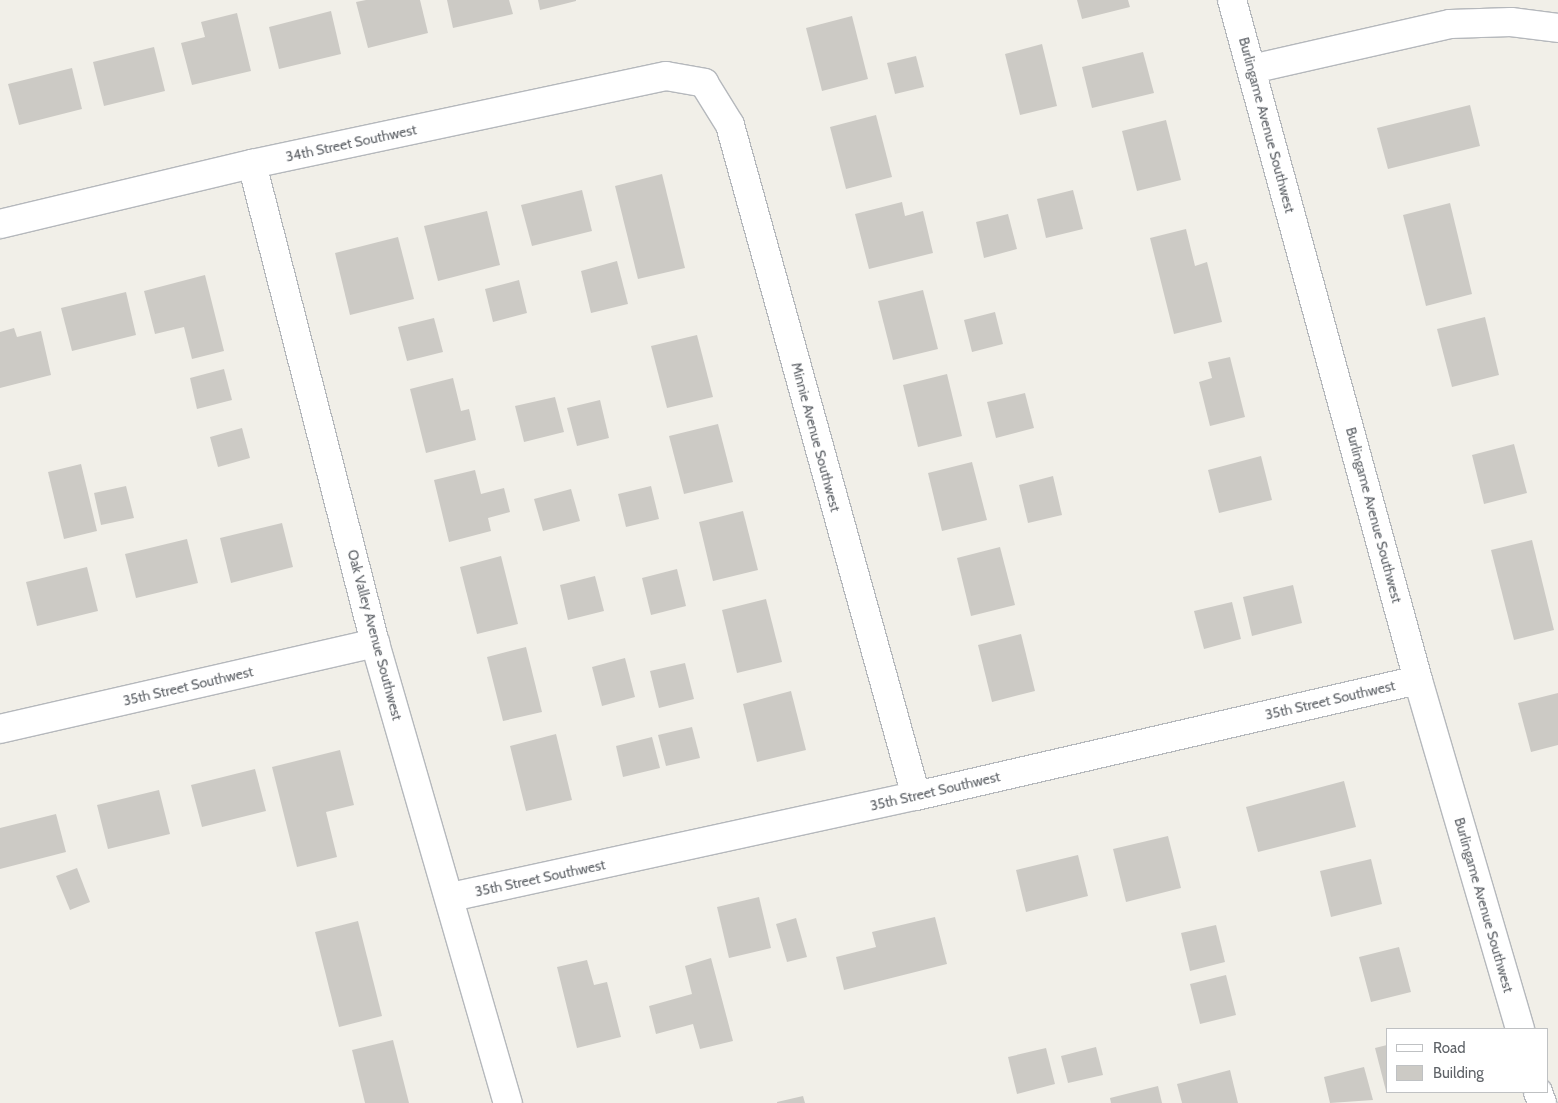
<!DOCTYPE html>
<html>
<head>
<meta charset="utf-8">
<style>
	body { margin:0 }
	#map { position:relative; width:1558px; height:1103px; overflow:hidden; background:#f1efe8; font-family:Cabin,sans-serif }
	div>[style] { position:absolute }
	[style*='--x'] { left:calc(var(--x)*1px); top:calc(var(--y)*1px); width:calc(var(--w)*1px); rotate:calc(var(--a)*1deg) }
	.building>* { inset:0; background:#cccac5 }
	.roads { filter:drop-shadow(1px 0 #b5b8bc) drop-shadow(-1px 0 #b5b8bc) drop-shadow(0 1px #b5b8bc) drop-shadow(0 -1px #b5b8bc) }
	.street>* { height:28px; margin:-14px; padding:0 14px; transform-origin:14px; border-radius:14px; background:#fff }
	.secondary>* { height:28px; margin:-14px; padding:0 14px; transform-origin:14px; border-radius:14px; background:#fff }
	span { translate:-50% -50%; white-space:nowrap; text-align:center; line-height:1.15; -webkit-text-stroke:4px #fff; paint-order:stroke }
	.street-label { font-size:14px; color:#5f6368 }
	.legend { position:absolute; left:1386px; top:1028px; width:162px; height:65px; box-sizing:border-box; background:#fff; border:1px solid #bfc1c3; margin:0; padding:6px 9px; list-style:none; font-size:15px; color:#5f6368 }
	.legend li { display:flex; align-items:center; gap:10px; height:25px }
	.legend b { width:25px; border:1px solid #bfc1c3 }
</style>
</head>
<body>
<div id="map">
	<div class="building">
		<div style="clip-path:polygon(366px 0,420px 0,428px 33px,368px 48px,356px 2px)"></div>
		<div style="clip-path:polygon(447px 0,509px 0,513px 14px,453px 28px)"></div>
		<div style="clip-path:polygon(538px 0,576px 0,576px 1px,540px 10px)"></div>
		<div style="clip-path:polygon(1077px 0,1128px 0,1130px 7px,1082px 19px)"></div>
		<div style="clip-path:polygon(331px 11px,341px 54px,279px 69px,269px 27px)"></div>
		<div style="clip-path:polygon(237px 13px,251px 71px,192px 85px,181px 43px,205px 37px,201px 22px)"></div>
		<div style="clip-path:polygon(852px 16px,868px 79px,822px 91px,806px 28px)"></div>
		<div style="clip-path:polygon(1042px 44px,1057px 106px,1020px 115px,1005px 54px)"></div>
		<div style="clip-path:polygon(154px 47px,165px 91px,104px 106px,93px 62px)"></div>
		<div style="clip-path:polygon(1143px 52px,1154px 93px,1092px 108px,1082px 67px)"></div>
		<div style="clip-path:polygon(916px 56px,924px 87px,895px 94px,887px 63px)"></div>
		<div style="clip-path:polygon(72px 68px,82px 109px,19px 125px,8px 84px)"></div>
		<div style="clip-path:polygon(1470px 105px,1480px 146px,1388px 169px,1377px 128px)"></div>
		<div style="clip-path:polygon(876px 115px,892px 177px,846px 189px,830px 127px)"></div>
		<div style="clip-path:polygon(1166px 120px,1181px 180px,1137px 191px,1122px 131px)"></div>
		<div style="clip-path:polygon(662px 174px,685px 268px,638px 279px,615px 186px)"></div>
		<div style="clip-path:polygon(582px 190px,592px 231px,532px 246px,521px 205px)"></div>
		<div style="clip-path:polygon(1073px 190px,1083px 229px,1046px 238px,1037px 199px)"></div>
		<div style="clip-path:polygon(902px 202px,905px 216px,923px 211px,933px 253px,869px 269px,855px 214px)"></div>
		<div style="clip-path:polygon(1450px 203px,1472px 294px,1426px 306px,1403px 215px)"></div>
		<div style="clip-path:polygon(487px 211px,500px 265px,438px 281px,424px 226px)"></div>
		<div style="clip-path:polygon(1008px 214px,1017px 249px,984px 258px,976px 222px)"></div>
		<div style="clip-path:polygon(1186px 229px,1195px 266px,1207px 262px,1222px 322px,1174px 334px,1150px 238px)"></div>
		<div style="clip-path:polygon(398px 237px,414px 299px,350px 315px,335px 253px)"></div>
		<div style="clip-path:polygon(617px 261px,628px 304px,591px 313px,581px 271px)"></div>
		<div style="clip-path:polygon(205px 275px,224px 351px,192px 359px,184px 327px,155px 334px,144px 291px)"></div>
		<div style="clip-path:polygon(519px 280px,527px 313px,493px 322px,485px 289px)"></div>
		<div style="clip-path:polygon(923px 290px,938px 349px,893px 360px,878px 301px)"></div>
		<div style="clip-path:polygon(126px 292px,136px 335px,72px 351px,61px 308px)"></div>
		<div style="clip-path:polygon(995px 312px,1003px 344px,972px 352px,964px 320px)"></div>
		<div style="clip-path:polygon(1485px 317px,1499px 375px,1452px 387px,1437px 329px)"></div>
		<div style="clip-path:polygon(434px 318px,443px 352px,407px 361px,398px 327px)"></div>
		<div style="clip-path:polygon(14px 328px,17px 337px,41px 331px,51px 375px,0 388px,0 332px)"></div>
		<div style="clip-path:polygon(697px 335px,713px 397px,667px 408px,651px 346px)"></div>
		<div style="clip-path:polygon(1230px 357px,1245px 417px,1210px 426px,1199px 382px,1212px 378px,1208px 362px)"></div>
		<div style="clip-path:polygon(224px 369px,232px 400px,197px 409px,190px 378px)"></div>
		<div style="clip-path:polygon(947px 374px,962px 436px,918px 447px,903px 385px)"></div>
		<div style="clip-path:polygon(453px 378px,461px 411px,469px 409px,476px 440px,426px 453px,410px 389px)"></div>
		<div style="clip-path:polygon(1025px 393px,1034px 428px,996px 438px,987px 402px)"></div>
		<div style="clip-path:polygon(555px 397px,564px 432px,524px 442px,515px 406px)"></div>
		<div style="clip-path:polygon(600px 400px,609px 438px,577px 446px,567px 408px)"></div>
		<div style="clip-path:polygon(718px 424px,733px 482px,684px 494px,669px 436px)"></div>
		<div style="clip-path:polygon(242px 428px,250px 458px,218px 467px,210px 437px)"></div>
		<div style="clip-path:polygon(1514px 444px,1527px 493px,1484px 504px,1472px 455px)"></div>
		<div style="clip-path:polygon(1261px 456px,1272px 500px,1219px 513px,1208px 470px)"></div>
		<div style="clip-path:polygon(972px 462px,987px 520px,942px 531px,928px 473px)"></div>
		<div style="clip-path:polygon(81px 464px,97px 531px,64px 539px,48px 472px)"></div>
		<div style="clip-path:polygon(475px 470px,481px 494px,504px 488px,510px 512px,488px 518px,491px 531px,449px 542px,434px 480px)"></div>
		<div style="clip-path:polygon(1053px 476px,1062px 515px,1028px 523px,1019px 485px)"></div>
		<div style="clip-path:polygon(126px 486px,134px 518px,101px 525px,94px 493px)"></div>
		<div style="clip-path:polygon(651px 486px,659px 519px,626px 527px,618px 494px)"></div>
		<div style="clip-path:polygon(571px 489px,580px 521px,543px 531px,534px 499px)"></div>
		<div style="clip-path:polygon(743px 511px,758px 570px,713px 581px,699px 522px)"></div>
		<div style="clip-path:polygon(282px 523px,293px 567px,231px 583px,220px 538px)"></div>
		<div style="clip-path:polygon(187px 539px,198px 583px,136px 598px,125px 554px)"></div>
		<div style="clip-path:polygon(1532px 540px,1554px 630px,1514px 640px,1491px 550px)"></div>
		<div style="clip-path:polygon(1000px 547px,1015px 605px,971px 616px,957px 558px)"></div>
		<div style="clip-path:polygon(501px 556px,518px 624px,477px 634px,460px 567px)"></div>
		<div style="clip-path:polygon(87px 567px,98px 611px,37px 626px,26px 582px)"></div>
		<div style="clip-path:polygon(677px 569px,686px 606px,651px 615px,642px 578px)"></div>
		<div style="clip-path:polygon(595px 576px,604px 611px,568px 620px,560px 585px)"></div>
		<div style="clip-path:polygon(1293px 585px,1302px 623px,1252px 636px,1243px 597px)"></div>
		<div style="clip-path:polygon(766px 599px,782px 662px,737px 673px,722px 610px)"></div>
		<div style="clip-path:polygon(1232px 602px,1241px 639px,1204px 649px,1194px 611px)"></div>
		<div style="clip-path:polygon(1021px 634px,1035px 691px,992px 702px,978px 645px)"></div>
		<div style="clip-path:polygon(526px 647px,542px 712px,503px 721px,487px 657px)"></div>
		<div style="clip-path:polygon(625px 658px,635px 697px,602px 706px,592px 667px)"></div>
		<div style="clip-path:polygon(685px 663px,694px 699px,659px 708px,650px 671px)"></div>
		<div style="clip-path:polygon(791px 691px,806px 750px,757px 762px,743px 704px)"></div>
		<div style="clip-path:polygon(1558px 693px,1558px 745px,1531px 752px,1518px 703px)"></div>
		<div style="clip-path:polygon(692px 727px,700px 758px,666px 766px,658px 735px)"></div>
		<div style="clip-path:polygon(556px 734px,572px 800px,526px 811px,510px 746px)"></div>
		<div style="clip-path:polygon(652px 737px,660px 768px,623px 777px,616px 746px)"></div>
		<div style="clip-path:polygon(340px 750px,354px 805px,326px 812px,337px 857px,297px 867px,272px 767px)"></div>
		<div style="clip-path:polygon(255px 769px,266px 811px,202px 827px,191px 785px)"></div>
		<div style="clip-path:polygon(1344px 781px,1356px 827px,1258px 852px,1246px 807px)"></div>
		<div style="clip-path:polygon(159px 790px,170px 834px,108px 849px,97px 805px)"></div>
		<div style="clip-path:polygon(56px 814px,66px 852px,0 869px,0 828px)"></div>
		<div style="clip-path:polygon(1168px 836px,1181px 888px,1126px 902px,1113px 849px)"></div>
		<div style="clip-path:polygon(1078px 855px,1088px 896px,1026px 912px,1016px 870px)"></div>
		<div style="clip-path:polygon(1371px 859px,1382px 904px,1331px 917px,1320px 871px)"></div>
		<div style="clip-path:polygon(77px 868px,90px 902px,70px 910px,56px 876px)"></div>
		<div style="clip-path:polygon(759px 897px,771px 948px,729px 958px,717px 907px)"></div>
		<div style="clip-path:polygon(935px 917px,947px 964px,844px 990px,836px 957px,876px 947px,872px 932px)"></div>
		<div style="clip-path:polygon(796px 918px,807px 957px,787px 962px,776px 924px)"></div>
		<div style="clip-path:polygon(358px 921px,382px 1016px,339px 1027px,315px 932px)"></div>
		<div style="clip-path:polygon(1216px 925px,1225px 962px,1190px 971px,1181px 933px)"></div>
		<div style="clip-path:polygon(1399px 947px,1411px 992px,1371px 1002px,1359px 957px)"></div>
		<div style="clip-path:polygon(711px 958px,733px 1041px,700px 1049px,693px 1024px,656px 1034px,649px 1006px,692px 994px,685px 966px)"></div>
		<div style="clip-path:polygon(587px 960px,594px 985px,607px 982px,621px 1037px,577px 1048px,557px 967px)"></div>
		<div style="clip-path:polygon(1226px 975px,1236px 1015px,1200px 1024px,1190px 984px)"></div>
		<div style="clip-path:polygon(393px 1040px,409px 1103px,365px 1103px,352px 1050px)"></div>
		<div style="clip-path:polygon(1387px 1045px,1387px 1091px,1386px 1091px,1375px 1048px)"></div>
		<div style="clip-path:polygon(1096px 1047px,1103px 1075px,1068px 1083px,1061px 1056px)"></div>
		<div style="clip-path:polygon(1046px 1048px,1055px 1084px,1017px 1094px,1008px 1057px)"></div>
		<div style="clip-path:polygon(1364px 1067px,1373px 1100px,1330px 1103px,1324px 1077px)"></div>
		<div style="clip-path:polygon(1230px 1070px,1238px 1103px,1182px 1103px,1177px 1084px)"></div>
		<div style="clip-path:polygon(1158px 1086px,1162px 1103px,1111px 1103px,1110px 1098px)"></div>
		<div style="clip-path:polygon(803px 1096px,805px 1103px,777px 1103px,777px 1102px)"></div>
	</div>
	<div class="roads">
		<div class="street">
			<div style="--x:1252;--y:69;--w:203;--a:-12.8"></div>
			<div style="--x:1450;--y:24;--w:61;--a:-1.9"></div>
			<div style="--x:1511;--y:22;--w:47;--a:7.3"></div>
			<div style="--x:252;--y:164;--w:495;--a:75.6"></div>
			<div style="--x:375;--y:643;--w:479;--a:73.9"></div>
			<div style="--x:0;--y:224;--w:259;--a:-13.4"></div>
			<div style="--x:252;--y:164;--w:423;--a:-12"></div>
			<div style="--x:666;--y:76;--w:39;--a:10"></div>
			<div style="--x:704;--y:83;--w:49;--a:58.2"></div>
			<div style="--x:730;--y:125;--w:696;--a:74.51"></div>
			<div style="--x:0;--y:729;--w:385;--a:-12.9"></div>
			<div style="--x:451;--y:897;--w:476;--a:-12.3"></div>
			<div style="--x:916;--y:796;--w:515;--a:-13.01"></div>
		</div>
		<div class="secondary">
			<div style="--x:1232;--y:0;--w:705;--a:74.7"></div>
			<div style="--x:1418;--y:680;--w:364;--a:73.7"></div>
			<div style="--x:1538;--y:1092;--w:12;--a:70"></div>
		</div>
	</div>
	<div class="street-label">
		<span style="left:1267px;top:125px;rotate:75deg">Burlingame Avenue Southwest</span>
		<span style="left:351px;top:143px;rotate:-12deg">34th Street Southwest</span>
		<span style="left:816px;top:437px;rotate:75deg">Minnie Avenue Southwest</span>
		<span style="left:1374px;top:515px;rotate:75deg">Burlingame Avenue Southwest</span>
		<span style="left:375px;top:635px;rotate:75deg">Oak Valley Avenue Southwest</span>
		<span style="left:188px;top:686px;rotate:-13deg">35th Street Southwest</span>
		<span style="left:1330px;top:700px;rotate:-13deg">35th Street Southwest</span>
		<span style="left:935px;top:791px;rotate:-13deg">35th Street Southwest</span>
		<span style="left:540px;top:878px;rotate:-12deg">35th Street Southwest</span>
		<span style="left:1484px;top:905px;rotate:74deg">Burlingame Avenue Southwest</span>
	</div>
	<ul class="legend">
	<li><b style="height:6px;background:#fff"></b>Road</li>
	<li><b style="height:14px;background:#cccac5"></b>Building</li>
	</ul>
</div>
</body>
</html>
